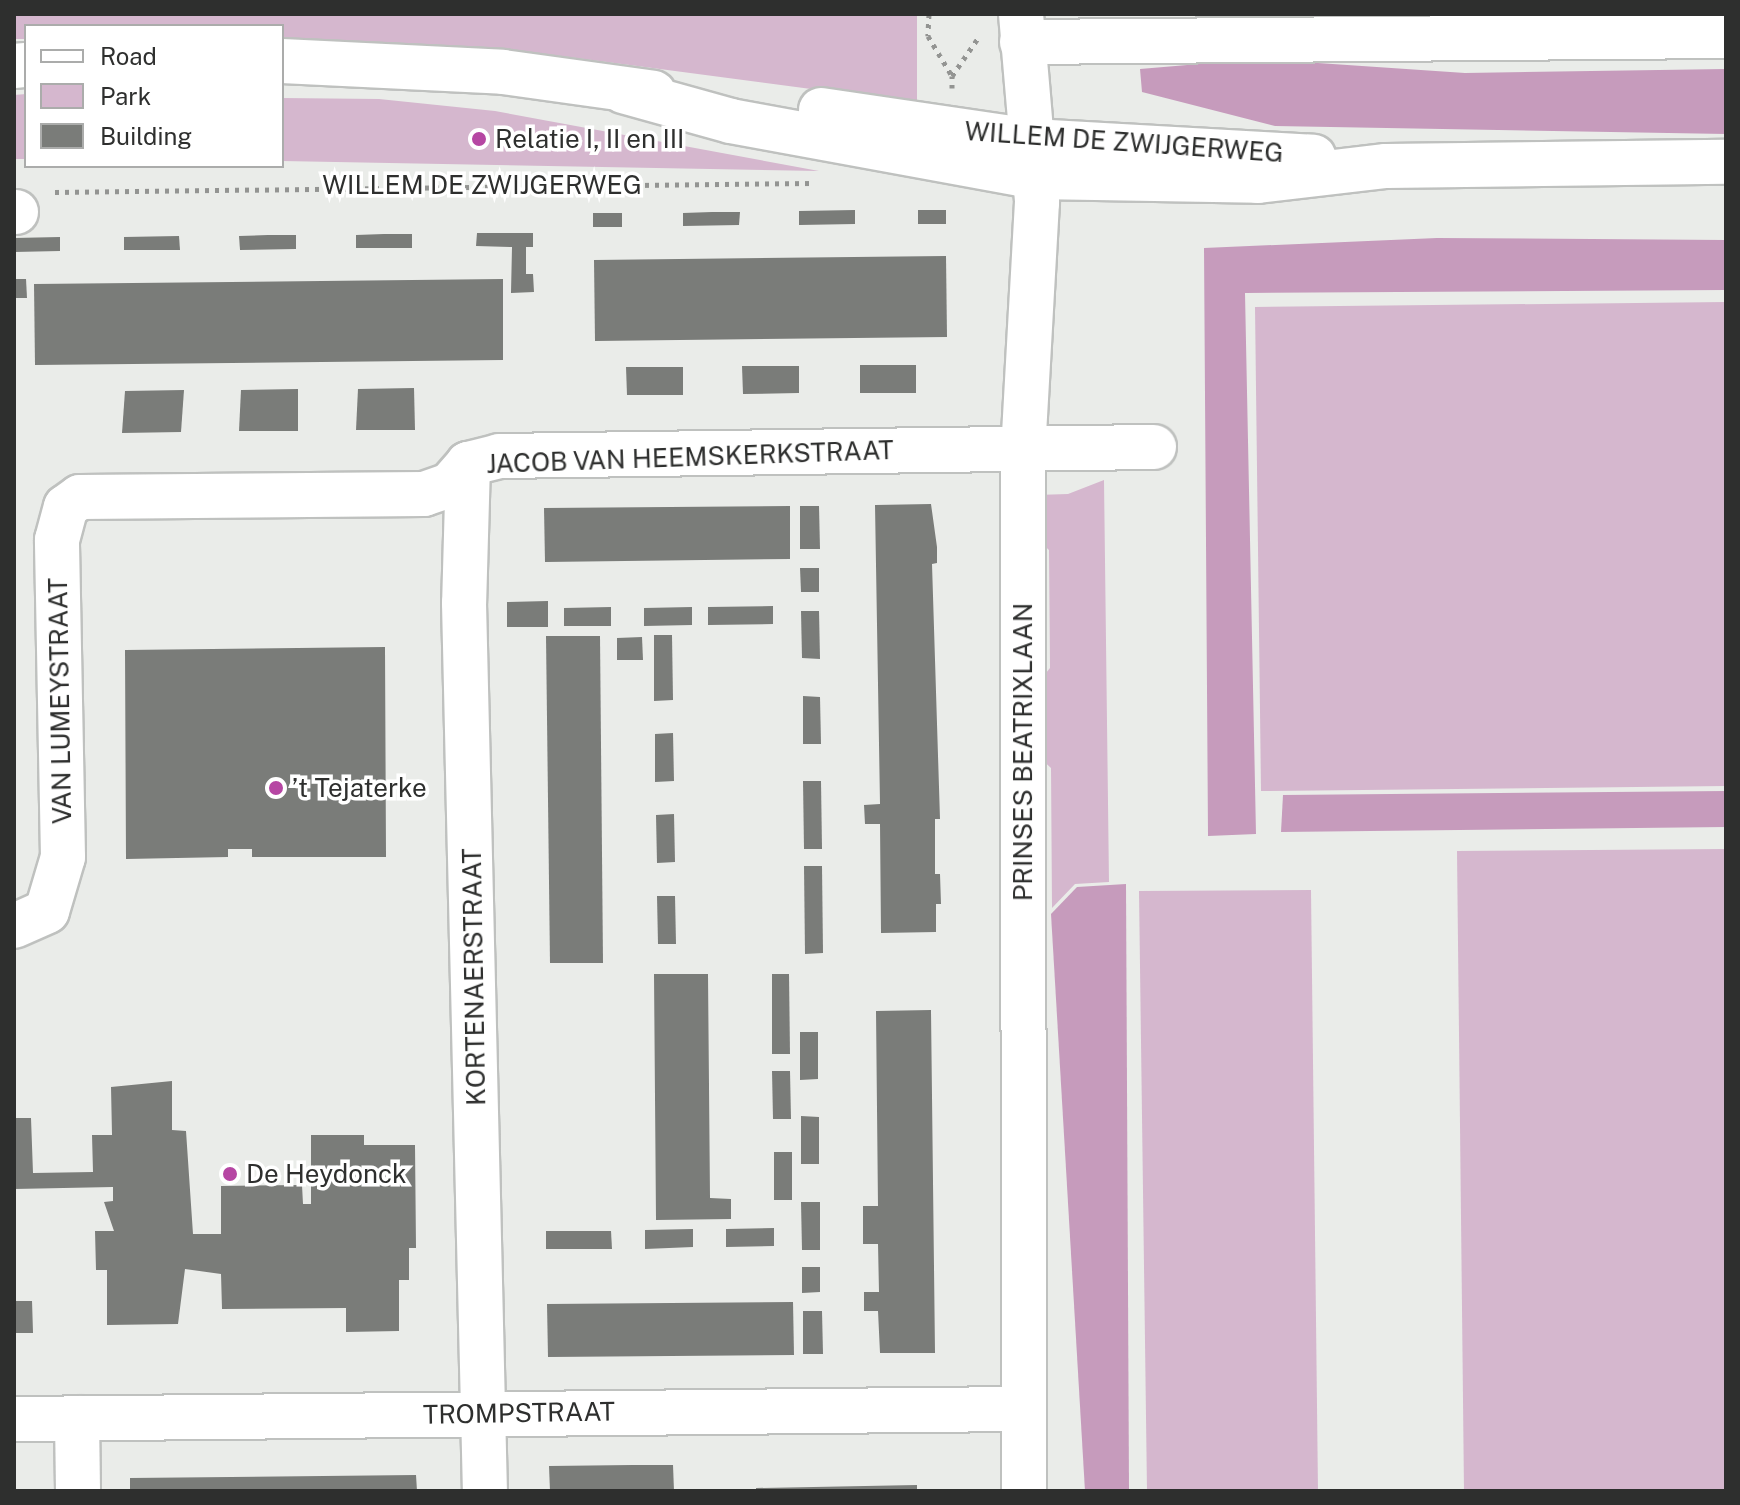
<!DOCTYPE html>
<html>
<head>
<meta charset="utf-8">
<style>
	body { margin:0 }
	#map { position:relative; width:1740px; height:1505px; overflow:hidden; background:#eaece9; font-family:"Public Sans",sans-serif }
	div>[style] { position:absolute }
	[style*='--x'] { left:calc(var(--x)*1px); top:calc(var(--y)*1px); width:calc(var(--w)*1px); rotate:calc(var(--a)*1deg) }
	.green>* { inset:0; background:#d5b7ce }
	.forest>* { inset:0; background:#c69bbc }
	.building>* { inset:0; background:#7a7c79 }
	.path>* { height:5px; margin-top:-2.5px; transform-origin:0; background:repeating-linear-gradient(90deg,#939492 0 4px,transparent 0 10px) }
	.roads { filter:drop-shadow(2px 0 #bfc1bf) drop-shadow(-2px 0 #bfc1bf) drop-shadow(0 2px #bfc1bf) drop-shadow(0 -2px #bfc1bf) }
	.minor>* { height:44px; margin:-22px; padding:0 22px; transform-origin:22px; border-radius:22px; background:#fff }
	.major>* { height:44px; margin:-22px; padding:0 22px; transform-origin:22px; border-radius:22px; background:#fff }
	.dots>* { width:22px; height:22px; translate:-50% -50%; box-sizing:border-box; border:4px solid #fff; border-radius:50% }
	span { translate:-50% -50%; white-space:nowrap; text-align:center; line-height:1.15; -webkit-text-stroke:7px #fff; paint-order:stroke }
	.poi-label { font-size:26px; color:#2e2f2e }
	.left { translate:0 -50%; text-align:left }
	.street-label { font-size:26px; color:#2e2f2e }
	.frame { position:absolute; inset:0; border:16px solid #2e2f2e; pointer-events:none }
	.legend { position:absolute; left:24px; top:24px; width:260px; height:144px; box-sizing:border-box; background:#fff; border:2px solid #abacab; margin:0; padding:10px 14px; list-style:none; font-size:24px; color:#2e2f2e }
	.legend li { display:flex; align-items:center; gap:16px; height:40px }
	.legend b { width:40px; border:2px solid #abacab }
</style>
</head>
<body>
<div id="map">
	<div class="green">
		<div style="clip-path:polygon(14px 14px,917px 14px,917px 103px,516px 50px,282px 41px,282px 26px,26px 26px,26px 39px,14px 39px)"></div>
		<div style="clip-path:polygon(26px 94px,26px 159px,14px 159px,14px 95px)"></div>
		<div style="clip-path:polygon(282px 98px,379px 99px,495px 111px,819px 171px,282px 161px)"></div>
		<div style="clip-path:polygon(1726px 302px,1726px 786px,1261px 791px,1255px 307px)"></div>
		<div style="clip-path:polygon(1104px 480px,1109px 882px,1075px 884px,1052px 908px,1051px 768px,1036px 754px,1037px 684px,1050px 668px,1049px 550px,1034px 536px,1036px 495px,1068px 494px)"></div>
		<div style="clip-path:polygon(1726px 849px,1726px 1491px,1464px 1491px,1457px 851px)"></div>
		<div style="clip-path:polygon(1311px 890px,1318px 1491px,1147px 1491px,1139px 891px)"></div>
	</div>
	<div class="forest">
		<div style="clip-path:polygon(1258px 59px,1465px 73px,1726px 69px,1726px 134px,1275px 126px,1142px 92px,1140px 69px)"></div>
		<div style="clip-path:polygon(1437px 238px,1726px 240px,1726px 290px,1245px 293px,1256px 834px,1208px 836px,1204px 248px)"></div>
		<div style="clip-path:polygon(1726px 791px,1726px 827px,1281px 832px,1283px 795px)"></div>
		<div style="clip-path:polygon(1126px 884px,1129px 1491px,1085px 1491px,1051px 914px,1077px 887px)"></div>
	</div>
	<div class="building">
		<div style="clip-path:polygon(855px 210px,855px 224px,799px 225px,799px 211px)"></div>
		<div style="clip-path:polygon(918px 210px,946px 210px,946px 224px,918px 224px)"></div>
		<div style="clip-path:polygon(712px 212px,740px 212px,739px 225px,683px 226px,683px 213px)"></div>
		<div style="clip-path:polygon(593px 213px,622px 213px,622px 227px,593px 227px)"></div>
		<div style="clip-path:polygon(477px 233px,533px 233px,533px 247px,526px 247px,526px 274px,533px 274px,534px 292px,511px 293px,512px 247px,476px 246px)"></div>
		<div style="clip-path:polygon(384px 234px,412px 234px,412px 248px,356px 248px,356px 235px)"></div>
		<div style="clip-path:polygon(268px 235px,296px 235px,296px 249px,240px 250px,239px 236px)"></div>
		<div style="clip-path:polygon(179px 236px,180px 250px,124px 250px,124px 237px)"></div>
		<div style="clip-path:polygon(60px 237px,60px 251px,14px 252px,14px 238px)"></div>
		<div style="clip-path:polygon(946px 256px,947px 337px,595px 341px,594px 260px)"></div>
		<div style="clip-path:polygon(14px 279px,26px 279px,27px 298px,14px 298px)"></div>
		<div style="clip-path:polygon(503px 279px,503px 360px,35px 365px,34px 284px)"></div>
		<div style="clip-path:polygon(860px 365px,916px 365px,916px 393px,860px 393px)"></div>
		<div style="clip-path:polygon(742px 366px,799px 366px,799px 393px,743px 394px)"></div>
		<div style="clip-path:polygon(626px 367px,683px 367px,683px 395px,627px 395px)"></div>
		<div style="clip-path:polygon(414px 388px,415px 430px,356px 430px,358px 389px)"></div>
		<div style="clip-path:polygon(298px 389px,298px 431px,239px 431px,241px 390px)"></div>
		<div style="clip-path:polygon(184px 390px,181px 432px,122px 433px,125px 391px)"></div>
		<div style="clip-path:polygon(931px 504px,937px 547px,937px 563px,932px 564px,940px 819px,935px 819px,935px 874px,940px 874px,941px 904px,936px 904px,936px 932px,881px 933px,880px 824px,865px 824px,864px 805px,880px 804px,875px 505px)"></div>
		<div style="clip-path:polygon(790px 506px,790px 559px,545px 562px,544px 508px)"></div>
		<div style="clip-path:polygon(800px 506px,819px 506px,820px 549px,800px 549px)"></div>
		<div style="clip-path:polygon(800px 568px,819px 568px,819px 592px,801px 592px)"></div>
		<div style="clip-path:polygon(548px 601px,548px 627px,507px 627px,507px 602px)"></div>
		<div style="clip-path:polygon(773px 606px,773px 624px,708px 625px,708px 607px)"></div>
		<div style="clip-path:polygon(611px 607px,611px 626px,564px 626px,564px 608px)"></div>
		<div style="clip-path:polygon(692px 607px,692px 625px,644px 626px,644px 608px)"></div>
		<div style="clip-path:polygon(801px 611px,819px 611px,820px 659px,802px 658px)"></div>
		<div style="clip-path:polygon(654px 635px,672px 635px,673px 700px,654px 701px)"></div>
		<div style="clip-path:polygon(546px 636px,600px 636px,603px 963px,550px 963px)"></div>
		<div style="clip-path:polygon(642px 637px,643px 660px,617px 660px,617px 638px)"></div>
		<div style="clip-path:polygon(385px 647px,386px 857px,252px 857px,252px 849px,228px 849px,228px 857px,126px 859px,125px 650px)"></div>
		<div style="clip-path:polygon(803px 696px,820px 697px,821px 744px,803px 744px)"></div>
		<div style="clip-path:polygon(673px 733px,674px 781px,655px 782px,655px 734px)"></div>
		<div style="clip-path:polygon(803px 781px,821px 781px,822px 849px,804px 849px)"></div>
		<div style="clip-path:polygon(674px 814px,675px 862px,657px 863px,656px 815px)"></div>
		<div style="clip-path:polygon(804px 866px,822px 866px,823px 953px,805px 954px)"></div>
		<div style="clip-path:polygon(657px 896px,675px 896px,676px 944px,658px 944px)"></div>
		<div style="clip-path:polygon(654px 974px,708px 974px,710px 1198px,731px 1199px,731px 1219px,656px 1220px)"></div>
		<div style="clip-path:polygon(772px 974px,789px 974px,790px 1054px,772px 1054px)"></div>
		<div style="clip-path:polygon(931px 1010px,935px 1353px,880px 1353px,878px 1311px,864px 1311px,864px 1292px,879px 1292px,878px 1244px,863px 1244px,863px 1206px,878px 1206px,876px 1011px)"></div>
		<div style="clip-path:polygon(800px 1032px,818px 1032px,818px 1079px,800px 1080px)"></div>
		<div style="clip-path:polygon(772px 1071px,790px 1071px,791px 1119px,773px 1119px)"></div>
		<div style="clip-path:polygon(172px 1081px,172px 1130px,186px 1131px,193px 1234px,221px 1234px,221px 1186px,302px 1185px,303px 1204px,311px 1204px,311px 1135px,364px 1135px,364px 1145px,415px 1145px,416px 1248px,409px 1248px,409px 1280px,399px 1280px,399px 1331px,346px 1332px,346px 1308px,222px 1309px,221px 1274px,185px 1269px,178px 1324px,107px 1325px,107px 1270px,96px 1270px,95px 1231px,114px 1231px,104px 1202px,113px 1201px,113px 1187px,14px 1189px,14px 1118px,31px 1118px,33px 1173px,93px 1172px,92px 1135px,112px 1135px,111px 1087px)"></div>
		<div style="clip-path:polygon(801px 1116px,819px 1117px,819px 1164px,801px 1164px)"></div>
		<div style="clip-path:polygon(774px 1152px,792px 1152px,792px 1200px,774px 1200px)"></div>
		<div style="clip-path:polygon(801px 1202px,820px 1202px,820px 1250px,802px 1250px)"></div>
		<div style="clip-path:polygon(774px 1228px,774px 1246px,726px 1247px,726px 1229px)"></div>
		<div style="clip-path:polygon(693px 1229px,693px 1247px,645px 1249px,645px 1230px)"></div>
		<div style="clip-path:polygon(546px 1231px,611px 1231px,612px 1249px,546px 1249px)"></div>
		<div style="clip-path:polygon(802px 1267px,820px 1267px,820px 1292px,802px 1293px)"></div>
		<div style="clip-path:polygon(14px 1301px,32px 1301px,33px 1333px,14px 1333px)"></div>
		<div style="clip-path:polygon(793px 1302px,794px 1355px,548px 1357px,547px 1304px)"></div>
		<div style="clip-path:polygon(803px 1311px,822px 1311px,823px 1354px,803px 1354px)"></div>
		<div style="clip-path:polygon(632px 1465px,673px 1465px,674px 1491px,550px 1491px,549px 1466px)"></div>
		<div style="clip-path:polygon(416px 1475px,417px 1491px,130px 1491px,130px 1478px)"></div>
		<div style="clip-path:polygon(917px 1485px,917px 1491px,756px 1491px,756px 1488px)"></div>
	</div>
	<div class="path">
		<div style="--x:929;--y:14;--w:22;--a:93"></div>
		<div style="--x:928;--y:36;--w:47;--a:59"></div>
		<div style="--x:952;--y:88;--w:12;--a:-90"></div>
		<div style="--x:952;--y:76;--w:46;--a:-55.6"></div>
		<div style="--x:55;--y:192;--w:758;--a:-0.68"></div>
	</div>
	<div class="roads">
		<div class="minor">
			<div style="--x:1021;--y:14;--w:189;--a:85.1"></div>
			<div style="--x:1037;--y:202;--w:247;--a:93.2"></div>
			<div style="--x:1023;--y:449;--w:1042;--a:89.95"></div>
			<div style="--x:1022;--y:42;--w:704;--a:-0.49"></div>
			<div style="--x:14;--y:212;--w:2;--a:0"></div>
			<div style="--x:468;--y:464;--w:139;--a:91.6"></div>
			<div style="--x:464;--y:603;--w:888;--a:88.65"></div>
			<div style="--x:14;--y:926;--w:36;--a:-24"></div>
			<div style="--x:47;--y:911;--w:56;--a:-73.5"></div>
			<div style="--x:63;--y:857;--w:317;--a:-91.1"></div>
			<div style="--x:57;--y:540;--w:34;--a:-75"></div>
			<div style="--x:66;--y:507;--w:17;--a:-36"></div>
			<div style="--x:80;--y:497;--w:344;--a:-0.5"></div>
			<div style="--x:424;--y:494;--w:28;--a:-19"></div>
			<div style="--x:450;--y:485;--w:28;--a:-49"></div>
			<div style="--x:468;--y:464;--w:32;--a:-14"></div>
			<div style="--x:499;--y:456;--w:655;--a:-0.79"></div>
			<div style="--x:77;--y:1418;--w:73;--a:89.2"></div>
			<div style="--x:14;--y:1419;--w:1010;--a:-0.57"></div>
		</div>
		<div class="major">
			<div style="--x:282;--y:61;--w:221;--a:2.8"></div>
			<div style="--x:503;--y:72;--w:152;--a:7.9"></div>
			<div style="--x:14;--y:66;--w:12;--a:-5"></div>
			<div style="--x:623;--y:91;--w:112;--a:15.5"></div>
			<div style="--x:731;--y:121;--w:310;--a:10.4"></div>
			<div style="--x:1036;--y:177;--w:222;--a:1"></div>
			<div style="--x:1258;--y:181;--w:129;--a:-6.7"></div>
			<div style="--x:1386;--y:166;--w:340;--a:-0.7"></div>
			<div style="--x:821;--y:110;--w:213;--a:8.4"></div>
			<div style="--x:1032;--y:141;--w:282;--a:3.2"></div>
		</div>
	</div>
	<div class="dots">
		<div style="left:479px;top:139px;background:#b646a3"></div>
		<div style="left:276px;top:788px;background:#b646a3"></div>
		<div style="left:230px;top:1174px;background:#b646a3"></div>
	</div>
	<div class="poi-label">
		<span class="left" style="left:495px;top:139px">Relatie I, II en III</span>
		<span class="left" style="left:292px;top:788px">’t Tejaterke</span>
		<span class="left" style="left:246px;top:1174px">De Heydonck</span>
	</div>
	<div class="street-label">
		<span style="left:1124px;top:142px;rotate:4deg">WILLEM DE ZWIJGERWEG</span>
		<span style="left:482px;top:185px">WILLEM DE ZWIJGERWEG</span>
		<span style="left:690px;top:457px;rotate:-2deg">JACOB VAN HEEMSKERKSTRAAT</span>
		<span style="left:60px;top:701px;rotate:-91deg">VAN LUMEYSTRAAT</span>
		<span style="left:1023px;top:752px;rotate:-90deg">PRINSES BEATRIXLAAN</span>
		<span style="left:474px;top:977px;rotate:-91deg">KORTENAERSTRAAT</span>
		<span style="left:519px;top:1413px;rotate:-1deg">TROMPSTRAAT</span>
	</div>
	<div class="frame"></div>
	<ul class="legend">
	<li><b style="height:10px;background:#fff"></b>Road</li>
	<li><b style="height:22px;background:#d5b7ce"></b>Park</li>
	<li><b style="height:22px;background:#7a7c79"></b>Building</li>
	</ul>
</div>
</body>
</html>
